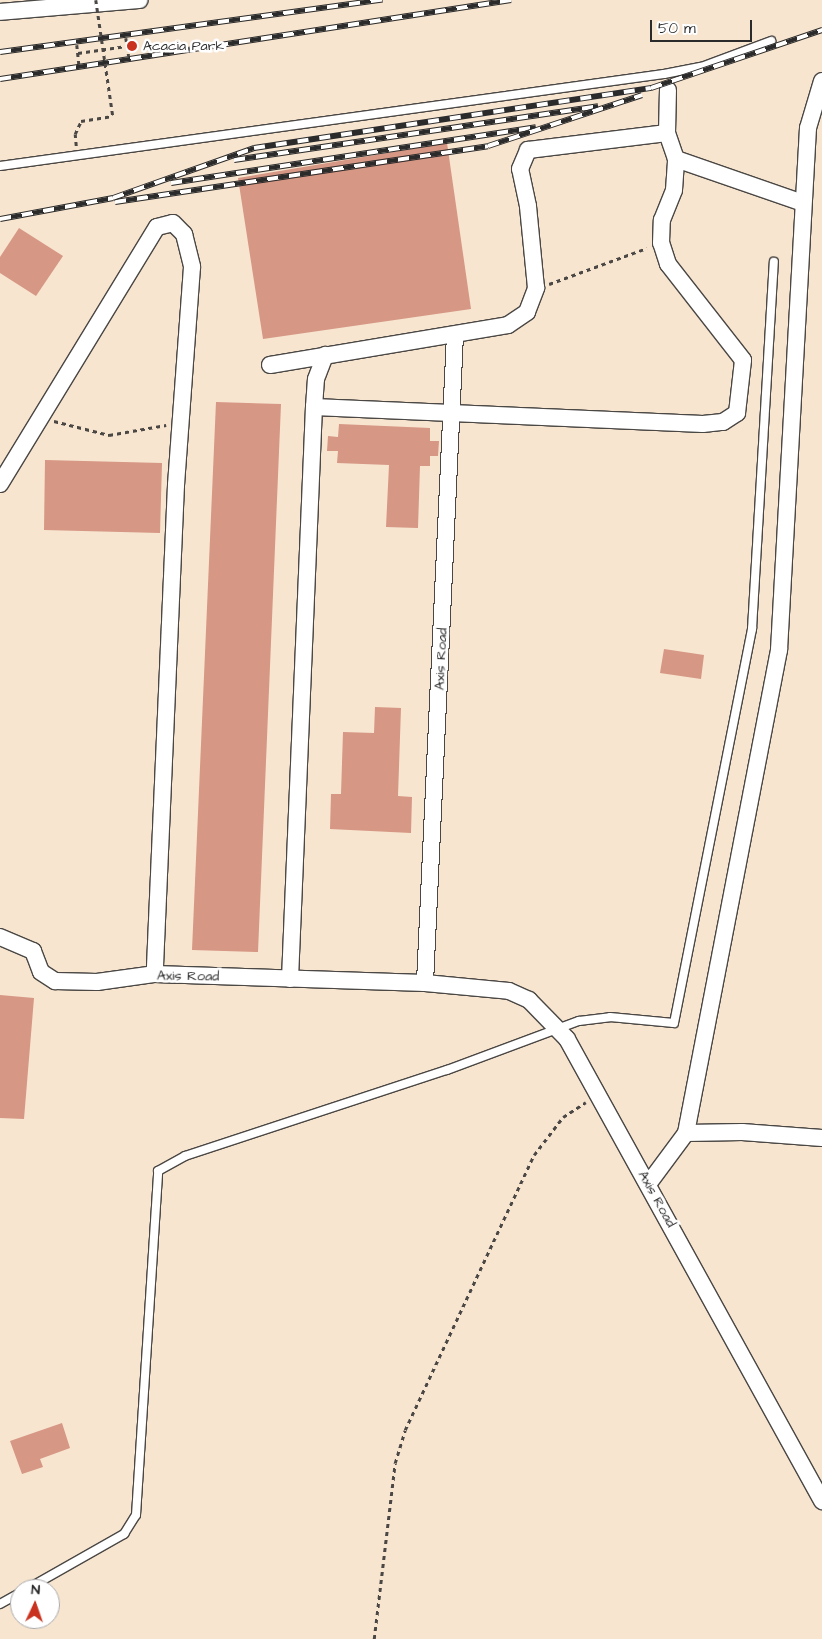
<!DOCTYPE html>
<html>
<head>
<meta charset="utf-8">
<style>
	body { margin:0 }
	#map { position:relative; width:822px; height:1639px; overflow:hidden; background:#f7e5d0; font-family:"Architects Daughter",sans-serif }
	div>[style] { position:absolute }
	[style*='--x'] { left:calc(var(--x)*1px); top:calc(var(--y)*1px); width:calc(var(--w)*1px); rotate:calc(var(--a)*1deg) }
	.building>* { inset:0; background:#d69784 }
	.path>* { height:2.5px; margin-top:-1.25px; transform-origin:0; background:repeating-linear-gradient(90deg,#4a4744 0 4px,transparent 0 8px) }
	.roads { filter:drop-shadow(1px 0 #4a4744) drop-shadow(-1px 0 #4a4744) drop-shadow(0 1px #4a4744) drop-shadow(0 -1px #4a4744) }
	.service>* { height:8px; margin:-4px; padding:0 4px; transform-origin:4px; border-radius:4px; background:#fff }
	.minor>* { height:16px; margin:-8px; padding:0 8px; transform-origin:8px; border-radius:8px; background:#fff }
	.rail>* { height:5.5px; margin-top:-2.75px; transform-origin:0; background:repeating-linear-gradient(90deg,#fff 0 11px,#2b2b2b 0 22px); box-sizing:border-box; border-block:1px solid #2b2b2b }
	.path-bridge>* { height:2.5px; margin-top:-1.25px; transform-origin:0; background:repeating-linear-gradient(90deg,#4a4744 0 4px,transparent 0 8px) }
	.dots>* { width:14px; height:14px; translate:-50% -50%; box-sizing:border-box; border:2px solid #fff; border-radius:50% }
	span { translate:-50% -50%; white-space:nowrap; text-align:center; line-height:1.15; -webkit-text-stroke:5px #fff; paint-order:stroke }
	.poi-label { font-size:14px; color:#2b2b2b }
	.left { translate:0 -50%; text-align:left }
	.street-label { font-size:14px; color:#2b2b2b }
	.north { position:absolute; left:10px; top:1579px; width:50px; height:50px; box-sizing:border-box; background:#fff; border:1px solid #aaa; border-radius:50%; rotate:3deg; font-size:14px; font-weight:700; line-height:20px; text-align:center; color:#2b2b2b }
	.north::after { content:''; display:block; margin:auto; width:18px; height:22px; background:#c8321e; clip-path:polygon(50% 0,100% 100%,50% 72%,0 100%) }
	.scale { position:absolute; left:650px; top:20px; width:102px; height:22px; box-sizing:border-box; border:2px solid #2b2b2b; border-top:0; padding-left:6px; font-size:15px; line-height:18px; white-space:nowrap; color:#2b2b2b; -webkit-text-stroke:4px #fff; paint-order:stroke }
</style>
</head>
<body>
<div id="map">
	<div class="building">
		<div style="clip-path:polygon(447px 143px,471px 309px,263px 339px,238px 178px)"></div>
		<div style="clip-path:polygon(19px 228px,63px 256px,36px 296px,0 273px,0 257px)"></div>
		<div style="clip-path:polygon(216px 402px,281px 404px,258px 952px,192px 950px)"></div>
		<div style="clip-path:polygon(339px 424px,430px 428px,430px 441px,439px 441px,438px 456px,430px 456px,430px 466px,420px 466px,418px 528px,386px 527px,389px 465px,337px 463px,338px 451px,327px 451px,328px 436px,338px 437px)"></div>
		<div style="clip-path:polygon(45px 460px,162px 463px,160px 533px,44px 530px)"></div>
		<div style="clip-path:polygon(664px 649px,704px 655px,701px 679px,660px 673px)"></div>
		<div style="clip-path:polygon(375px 707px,401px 708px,398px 796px,412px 797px,411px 833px,330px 829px,331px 794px,341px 794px,343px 732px,374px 733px)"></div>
		<div style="clip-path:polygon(0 995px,34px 998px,24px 1119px,0 1118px)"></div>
		<div style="clip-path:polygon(62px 1423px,70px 1448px,40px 1459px,43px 1467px,22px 1474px,10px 1441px)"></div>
	</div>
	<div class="path">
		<div style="--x:126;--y:38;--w:18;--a:81"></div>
		<div style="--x:77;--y:45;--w:19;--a:84"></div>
		<div style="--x:78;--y:53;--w:49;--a:-8.1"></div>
		<div style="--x:76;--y:146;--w:12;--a:-95"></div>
		<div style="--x:75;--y:134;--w:14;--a:-65"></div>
		<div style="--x:81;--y:121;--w:32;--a:-9"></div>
		<div style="--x:549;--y:284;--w:104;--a:-20.2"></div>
		<div style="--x:54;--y:421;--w:57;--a:14.3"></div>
		<div style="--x:109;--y:435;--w:58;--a:-10"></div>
		<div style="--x:374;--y:1639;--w:177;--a:-83.2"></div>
		<div style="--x:395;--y:1463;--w:34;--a:-73"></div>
		<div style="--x:405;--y:1430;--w:304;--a:-64.9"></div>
		<div style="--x:534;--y:1155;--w:48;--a:-52.7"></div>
		<div style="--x:563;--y:1117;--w:27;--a:-33"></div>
	</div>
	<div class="roads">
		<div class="service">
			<div style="--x:0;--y:166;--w:670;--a:-7.89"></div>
			<div style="--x:664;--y:74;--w:38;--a:-11"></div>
			<div style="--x:701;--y:67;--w:75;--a:-20.4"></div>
			<div style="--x:27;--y:1589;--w:112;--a:-29.6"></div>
			<div style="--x:124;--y:1534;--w:22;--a:-58"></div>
			<div style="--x:136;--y:1515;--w:345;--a:-86.3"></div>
			<div style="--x:158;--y:1171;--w:31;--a:-29"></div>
			<div style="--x:185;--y:1156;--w:276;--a:-18.2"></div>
			<div style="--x:447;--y:1070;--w:141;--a:-20.4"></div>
			<div style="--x:579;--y:1021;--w:31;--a:-7"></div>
			<div style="--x:610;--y:1017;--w:64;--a:5.4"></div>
			<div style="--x:674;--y:1023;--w:402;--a:-78.8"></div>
			<div style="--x:752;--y:629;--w:368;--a:-86.6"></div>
			<div style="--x:0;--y:1604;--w:23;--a:-29"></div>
		</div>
		<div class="minor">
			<div style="--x:0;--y:12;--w:140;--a:-4.9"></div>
			<div style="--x:676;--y:159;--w:134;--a:19.1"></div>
			<div style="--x:270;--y:365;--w:241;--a:-9.5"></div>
			<div style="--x:508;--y:325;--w:23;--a:-34"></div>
			<div style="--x:527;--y:312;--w:26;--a:-69"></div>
			<div style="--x:536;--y:288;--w:82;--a:-95.6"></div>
			<div style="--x:528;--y:206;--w:38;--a:-102"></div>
			<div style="--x:520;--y:169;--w:21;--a:-67"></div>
			<div style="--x:528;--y:150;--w:140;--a:-7"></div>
			<div style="--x:314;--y:407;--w:389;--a:2.5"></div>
			<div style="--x:703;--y:424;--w:20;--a:-6"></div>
			<div style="--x:723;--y:422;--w:17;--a:-33"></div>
			<div style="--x:737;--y:413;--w:53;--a:-83.5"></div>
			<div style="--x:743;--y:360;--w:122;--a:-128"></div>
			<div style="--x:668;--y:264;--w:22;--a:-108"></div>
			<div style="--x:661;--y:243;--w:23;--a:-88"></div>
			<div style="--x:662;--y:220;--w:32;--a:-68"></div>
			<div style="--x:674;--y:190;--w:31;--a:-86"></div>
			<div style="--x:676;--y:159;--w:28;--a:-109"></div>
			<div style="--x:667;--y:133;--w:43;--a:-88.7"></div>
			<div style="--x:0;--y:484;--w:301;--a:-58.6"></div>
			<div style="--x:157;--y:227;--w:16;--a:-14"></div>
			<div style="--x:173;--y:223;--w:16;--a:45"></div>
			<div style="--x:184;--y:234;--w:34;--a:76"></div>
			<div style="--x:192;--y:267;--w:219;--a:94.2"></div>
			<div style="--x:176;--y:485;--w:489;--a:92.5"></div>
			<div style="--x:0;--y:937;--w:36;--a:23"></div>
			<div style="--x:33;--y:951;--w:22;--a:69"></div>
			<div style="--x:41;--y:972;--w:17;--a:33"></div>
			<div style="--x:55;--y:981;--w:42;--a:1.4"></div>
			<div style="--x:97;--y:982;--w:59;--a:-7.9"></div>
			<div style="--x:155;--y:974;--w:270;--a:1.9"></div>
			<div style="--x:425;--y:983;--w:84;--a:5.4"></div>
			<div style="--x:509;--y:991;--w:22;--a:24"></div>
			<div style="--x:529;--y:1000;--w:54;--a:45.7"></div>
			<div style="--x:567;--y:1039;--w:528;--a:61.1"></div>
			<div style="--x:290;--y:979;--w:573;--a:-87.6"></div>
			<div style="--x:314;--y:407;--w:28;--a:-86"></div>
			<div style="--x:316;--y:379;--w:26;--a:-69"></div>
			<div style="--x:425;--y:983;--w:649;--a:-87.35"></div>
			<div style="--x:686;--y:1133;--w:56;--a:-1"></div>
			<div style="--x:742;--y:1132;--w:80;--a:4.3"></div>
			<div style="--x:649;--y:1183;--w:62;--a:-53.5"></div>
			<div style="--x:686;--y:1133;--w:492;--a:-79.1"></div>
			<div style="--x:779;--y:650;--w:523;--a:-86.82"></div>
			<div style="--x:808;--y:128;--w:49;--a:-73.4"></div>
		</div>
	</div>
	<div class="rail">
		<div style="--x:0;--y:52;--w:386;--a:-7.8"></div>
		<div style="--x:0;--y:79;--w:517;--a:-8.79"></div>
		<div style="--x:234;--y:160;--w:368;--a:-8.4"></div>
		<div style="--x:171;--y:183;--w:369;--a:-8.7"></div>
		<div style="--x:115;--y:202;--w:377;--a:-8.5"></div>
		<div style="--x:488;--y:146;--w:162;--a:-18.3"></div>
		<div style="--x:0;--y:219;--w:115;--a:-10.5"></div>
		<div style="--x:113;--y:198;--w:150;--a:-19.5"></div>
		<div style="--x:254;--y:148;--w:402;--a:-8.6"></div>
		<div style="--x:651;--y:88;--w:181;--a:-18.7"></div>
	</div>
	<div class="path-bridge">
		<div style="--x:96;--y:0;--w:117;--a:81.7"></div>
	</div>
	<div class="dots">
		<div style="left:132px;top:46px;background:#c8321e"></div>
	</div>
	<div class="poi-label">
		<span class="left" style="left:143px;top:46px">Acacia Park</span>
	</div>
	<div class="street-label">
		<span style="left:441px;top:659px;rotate:-87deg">Axis Road</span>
		<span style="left:188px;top:976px;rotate:1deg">Axis Road</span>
		<span style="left:657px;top:1199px;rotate:61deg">Axis Road</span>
	</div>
	<div class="north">N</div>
	<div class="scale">50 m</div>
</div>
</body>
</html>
